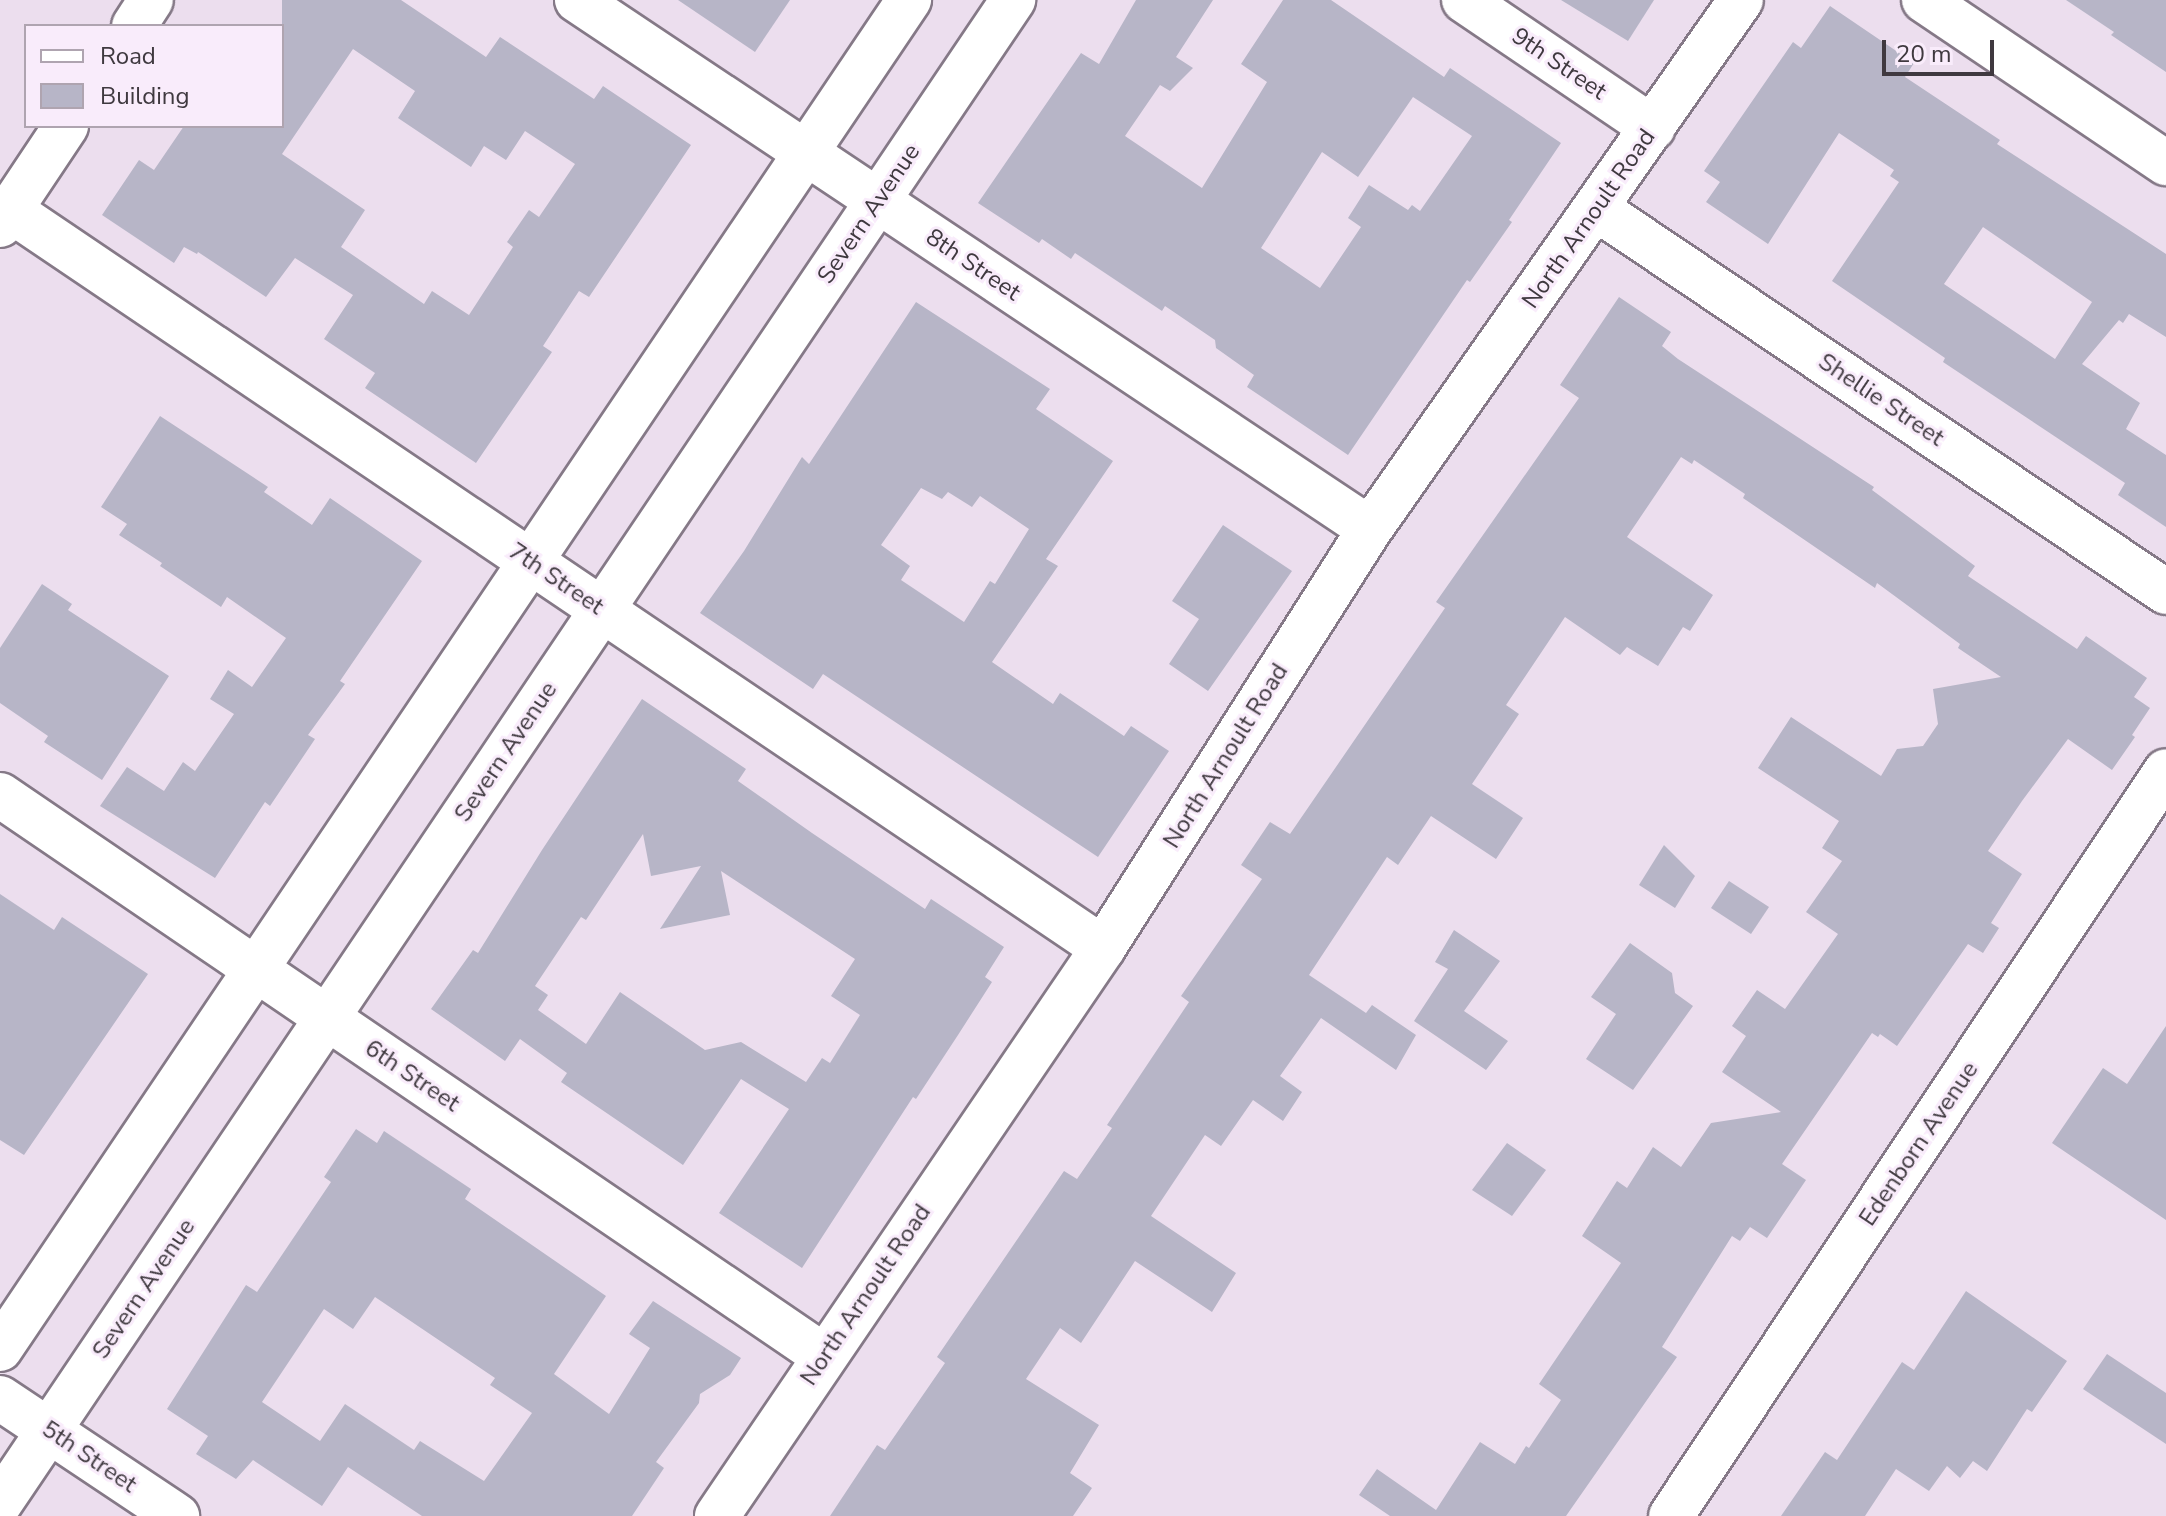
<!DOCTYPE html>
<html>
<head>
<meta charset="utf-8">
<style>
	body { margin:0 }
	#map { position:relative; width:2166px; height:1516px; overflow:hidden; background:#ecdeee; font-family:"Nunito Sans",sans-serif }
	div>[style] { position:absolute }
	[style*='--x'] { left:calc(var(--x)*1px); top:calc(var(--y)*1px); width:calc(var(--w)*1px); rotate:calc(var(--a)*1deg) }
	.building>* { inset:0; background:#b7b5c7 }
	.roads { filter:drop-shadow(2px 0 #857987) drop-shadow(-2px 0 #857987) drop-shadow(0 2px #857987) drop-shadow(0 -2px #857987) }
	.minor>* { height:44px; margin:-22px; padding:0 22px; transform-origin:22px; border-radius:22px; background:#fff }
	span { translate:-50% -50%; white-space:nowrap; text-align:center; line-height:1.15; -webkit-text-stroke:6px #f9ecfb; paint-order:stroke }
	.street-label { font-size:24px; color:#3f393f }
	.legend { position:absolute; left:24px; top:24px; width:260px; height:104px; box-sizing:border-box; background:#f9ecfb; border:2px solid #afa4b0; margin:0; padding:10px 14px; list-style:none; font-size:24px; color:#3f393f }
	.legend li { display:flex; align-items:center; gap:16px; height:40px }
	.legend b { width:40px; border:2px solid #afa4b0 }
	.scale { position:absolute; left:1882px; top:40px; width:112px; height:36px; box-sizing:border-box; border:4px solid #3f393f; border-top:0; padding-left:10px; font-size:24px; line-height:28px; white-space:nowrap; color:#3f393f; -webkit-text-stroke:6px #f9ecfb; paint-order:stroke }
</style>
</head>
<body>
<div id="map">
	<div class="building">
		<div style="clip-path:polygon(evenodd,282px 0,401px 0,486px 57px,500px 37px,594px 99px,603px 86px,691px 145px,589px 297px,579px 291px,543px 346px,552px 352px,476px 463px,365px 388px,375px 373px,324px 339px,353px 295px,295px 258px,266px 297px,198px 252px,197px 254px,184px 247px,174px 263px,102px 215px,139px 160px,154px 170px,184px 126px,282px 126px,282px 0,353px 49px,415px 91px,398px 118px,471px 167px,484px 146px,506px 160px,525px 131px,575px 164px,539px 217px,529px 210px,507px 242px,513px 247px,469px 315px,432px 291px,424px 304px,341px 247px,365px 210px,282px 154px,353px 49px)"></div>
		<div style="clip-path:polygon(678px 0,790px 0,755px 52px)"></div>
		<div style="clip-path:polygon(evenodd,1136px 0,1213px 0,1176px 57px,1193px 68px,1170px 91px,1160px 85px,1125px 136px,1202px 188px,1267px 82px,1241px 64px,1283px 0,1331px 0,1444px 77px,1450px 68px,1561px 143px,1509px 220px,1512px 222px,1470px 282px,1467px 280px,1348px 455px,1247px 387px,1254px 375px,1216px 348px,1215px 340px,1165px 306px,1162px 311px,1075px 253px,1071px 259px,1042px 239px,1039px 243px,978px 203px,1081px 53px,1099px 64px,1136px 0,1413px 97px,1472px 136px,1420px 211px,1412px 205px,1408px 210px,1369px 185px,1348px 218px,1361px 227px,1320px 288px,1261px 248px,1322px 152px,1358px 177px,1413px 97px)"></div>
		<div style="clip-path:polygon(1561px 0,1654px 0,1628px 41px)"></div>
		<div style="clip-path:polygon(2066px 0,2166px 0,2166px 72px,2111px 35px,2114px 32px)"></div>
		<div style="clip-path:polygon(evenodd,1830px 6px,1914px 63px,1905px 77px,2000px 140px,1997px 144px,2166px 254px,2166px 337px,2129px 314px,2123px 323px,2119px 320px,2082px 364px,2140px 403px,2126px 429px,2166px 455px,2166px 527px,2118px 495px,2125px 483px,1943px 362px,1945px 358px,1832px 281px,1899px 182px,1890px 176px,1894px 170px,1839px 133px,1768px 244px,1706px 202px,1720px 182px,1704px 171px,1793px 42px,1801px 48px,1830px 6px,1983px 227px,2092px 302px,2055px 359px,1944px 284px,1983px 227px)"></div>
		<div style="clip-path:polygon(1619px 297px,1671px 332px,1662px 346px,1678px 359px,1874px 487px,1872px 490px,1975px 566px,1968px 576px,2077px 649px,2086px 636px,2147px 678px,2134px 697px,2150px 708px,2132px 735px,2135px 737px,2112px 770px,2068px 739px,2022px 801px,1988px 851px,2022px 874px,1991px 923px,1999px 928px,1983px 953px,1968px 944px,1897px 1046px,1880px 1034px,1878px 1037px,1872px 1033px,1782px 1164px,1806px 1180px,1767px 1238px,1750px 1227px,1740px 1241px,1732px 1236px,1662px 1347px,1677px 1357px,1566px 1516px,1390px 1516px,1359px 1495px,1377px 1469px,1436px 1510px,1480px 1442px,1515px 1464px,1526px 1446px,1529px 1448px,1561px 1400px,1539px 1384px,1621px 1263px,1582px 1236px,1617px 1181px,1627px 1188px,1653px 1147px,1681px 1167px,1711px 1123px,1781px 1112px,1722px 1072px,1746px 1036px,1732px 1026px,1757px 990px,1785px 1009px,1838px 934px,1806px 912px,1842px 861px,1822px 848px,1839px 821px,1758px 768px,1791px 717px,1881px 776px,1897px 749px,1923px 746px,1938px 724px,1933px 689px,2001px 677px,1958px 648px,1960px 644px,1877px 583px,1875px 588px,1743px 498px,1745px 494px,1694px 460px,1692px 464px,1681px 457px,1627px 537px,1713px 595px,1690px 631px,1683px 627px,1658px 666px,1627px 647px,1620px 655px,1565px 617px,1506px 705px,1519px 714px,1472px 784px,1523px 818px,1496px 859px,1431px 816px,1398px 865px,1387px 857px,1309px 975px,1366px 1013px,1372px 1005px,1416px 1035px,1396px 1070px,1321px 1018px,1280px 1076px,1302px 1092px,1283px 1121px,1253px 1100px,1221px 1146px,1205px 1135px,1151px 1216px,1236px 1273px,1212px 1312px,1135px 1261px,1081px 1343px,1060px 1328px,1026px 1379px,1099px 1425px,1070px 1473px,1092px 1488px,1073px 1516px,830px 1516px,877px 1445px,885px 1450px,945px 1363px,937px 1357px,1064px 1171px,1077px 1179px,1112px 1128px,1107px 1125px,1189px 1002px,1181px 996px,1262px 879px,1241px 865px,1270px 822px,1290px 834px,1445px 608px,1436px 602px,1579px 398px,1560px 385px)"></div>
		<div style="clip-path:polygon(evenodd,916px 302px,1050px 389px,1036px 409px,1113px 461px,1046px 559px,1058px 566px,992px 662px,1053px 704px,1060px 693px,1124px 736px,1131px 726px,1169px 751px,1098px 857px,823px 674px,813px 689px,700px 613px,744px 551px,802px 457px,809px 464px,916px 302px,921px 488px,942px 499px,948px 492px,972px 507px,980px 496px,1029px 529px,995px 584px,990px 581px,964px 622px,901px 580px,910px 566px,881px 545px,921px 488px)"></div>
		<div style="clip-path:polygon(160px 416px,268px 487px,264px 492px,312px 525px,330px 498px,422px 561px,340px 681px,345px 684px,308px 735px,315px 739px,270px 806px,265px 802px,215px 878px,100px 806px,127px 767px,164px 791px,183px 762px,195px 771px,234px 714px,210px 699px,228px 670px,252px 687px,286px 638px,227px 597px,221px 607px,160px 566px,162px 563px,119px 535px,127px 524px,101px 507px)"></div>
		<div style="clip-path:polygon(1223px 525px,1292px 571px,1208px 691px,1169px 664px,1199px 619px,1172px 601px)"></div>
		<div style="clip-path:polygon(42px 584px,72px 604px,68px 610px,169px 676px,102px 780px,44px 742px,48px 736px,0 703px,0 648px)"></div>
		<div style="clip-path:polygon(evenodd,642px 699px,746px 769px,738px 781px,812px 833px,925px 909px,931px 899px,1004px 947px,985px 977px,992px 982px,958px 1035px,916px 1099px,913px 1097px,802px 1268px,719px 1213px,789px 1109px,741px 1079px,683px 1165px,561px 1082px,567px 1073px,520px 1039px,505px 1061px,431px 1009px,473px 950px,478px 953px,542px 850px,642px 699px,643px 834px,651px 876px,701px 866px,660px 929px,730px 915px,721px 871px,855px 959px,831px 996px,860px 1015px,830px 1063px,822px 1058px,806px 1082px,741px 1042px,705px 1050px,620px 992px,586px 1044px,538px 1010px,548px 995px,535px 986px,581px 917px,586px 920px,643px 834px)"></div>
		<div style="clip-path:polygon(1664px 845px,1695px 876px,1675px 908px,1639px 885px)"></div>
		<div style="clip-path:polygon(1729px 881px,1769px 907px,1751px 934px,1711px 908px)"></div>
		<div style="clip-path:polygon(0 894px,54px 930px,62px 917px,148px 974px,24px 1155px,0 1140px)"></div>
		<div style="clip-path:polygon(1454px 930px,1500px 961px,1464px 1011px,1508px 1041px,1486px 1070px,1414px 1021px,1448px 969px,1435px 962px)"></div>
		<div style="clip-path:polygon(1630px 943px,1672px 973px,1675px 993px,1693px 1006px,1633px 1090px,1586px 1059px,1616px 1014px,1591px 997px)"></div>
		<div style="clip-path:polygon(2166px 1026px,2166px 1220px,2052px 1143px,2103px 1068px,2127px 1084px)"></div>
		<div style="clip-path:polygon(evenodd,356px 1129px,377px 1143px,384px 1131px,471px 1189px,465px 1199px,606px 1296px,554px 1374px,609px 1414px,650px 1348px,629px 1334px,653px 1301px,741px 1358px,730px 1375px,700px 1394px,699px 1403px,656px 1462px,664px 1468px,632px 1516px,422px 1516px,348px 1467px,322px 1506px,253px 1460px,236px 1479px,196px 1454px,208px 1436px,167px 1409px,246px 1285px,257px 1292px,331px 1182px,324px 1177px,356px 1129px,375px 1297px,495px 1378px,490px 1385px,532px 1413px,484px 1481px,420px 1441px,414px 1450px,345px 1404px,320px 1441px,262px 1402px,324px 1309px,353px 1329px,375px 1297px)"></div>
		<div style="clip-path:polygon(1507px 1143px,1546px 1170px,1512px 1216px,1472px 1190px)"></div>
		<div style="clip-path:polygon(1966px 1291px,2067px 1361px,2032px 1412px,2027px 1409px,1987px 1471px,1973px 1461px,1960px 1478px,1947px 1466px,1929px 1491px,1896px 1469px,1865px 1516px,1781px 1516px,1825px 1452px,1837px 1460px,1902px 1362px,1914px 1370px)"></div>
		<div style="clip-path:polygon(2107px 1354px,2166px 1393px,2166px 1444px,2083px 1389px)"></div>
	</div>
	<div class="roads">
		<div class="minor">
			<div style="--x:577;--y:0;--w:953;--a:33.71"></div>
			<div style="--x:1464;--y:0;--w:228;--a:34.1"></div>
			<div style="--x:1924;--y:0;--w:292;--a:34"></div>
			<div style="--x:134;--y:26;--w:31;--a:-57"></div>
			<div style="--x:1597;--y:209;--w:686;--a:33.94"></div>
			<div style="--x:10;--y:210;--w:1319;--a:34.03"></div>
			<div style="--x:0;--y:225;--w:119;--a:-56.3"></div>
			<div style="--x:0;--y:795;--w:997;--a:34.25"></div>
			<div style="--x:0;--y:1349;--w:1627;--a:-56.03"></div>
			<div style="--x:0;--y:1398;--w:213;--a:33.7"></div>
			<div style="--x:0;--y:1503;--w:1813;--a:-56.02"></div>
			<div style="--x:717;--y:1516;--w:687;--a:-55.8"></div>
			<div style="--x:1103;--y:948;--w:497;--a:-57.5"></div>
			<div style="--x:1370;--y:529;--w:646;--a:-54.96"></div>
			<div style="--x:1671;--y:1516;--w:894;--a:-56.4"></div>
		</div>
	</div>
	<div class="street-label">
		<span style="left:1559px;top:64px;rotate:34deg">9th Street</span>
		<span style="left:869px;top:214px;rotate:-56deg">Severn Avenue</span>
		<span style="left:1589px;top:219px;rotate:-55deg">North Arnoult Road</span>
		<span style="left:973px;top:265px;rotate:34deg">8th Street</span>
		<span style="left:1881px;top:400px;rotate:34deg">Shellie Street</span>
		<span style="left:556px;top:579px;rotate:34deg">7th Street</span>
		<span style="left:506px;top:752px;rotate:-56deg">Severn Avenue</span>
		<span style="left:1226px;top:756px;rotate:-58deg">North Arnoult Road</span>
		<span style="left:412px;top:1076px;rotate:34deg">6th Street</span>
		<span style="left:1919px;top:1144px;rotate:-56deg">Edenborn Avenue</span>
		<span style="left:144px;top:1289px;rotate:-56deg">Severn Avenue</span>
		<span style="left:866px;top:1295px;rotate:-56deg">North Arnoult Road</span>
		<span style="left:89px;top:1457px;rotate:34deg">5th Street</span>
	</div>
	<ul class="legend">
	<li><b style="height:10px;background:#fff"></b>Road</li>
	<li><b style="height:22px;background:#b7b5c7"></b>Building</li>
	</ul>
	<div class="scale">20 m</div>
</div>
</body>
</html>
